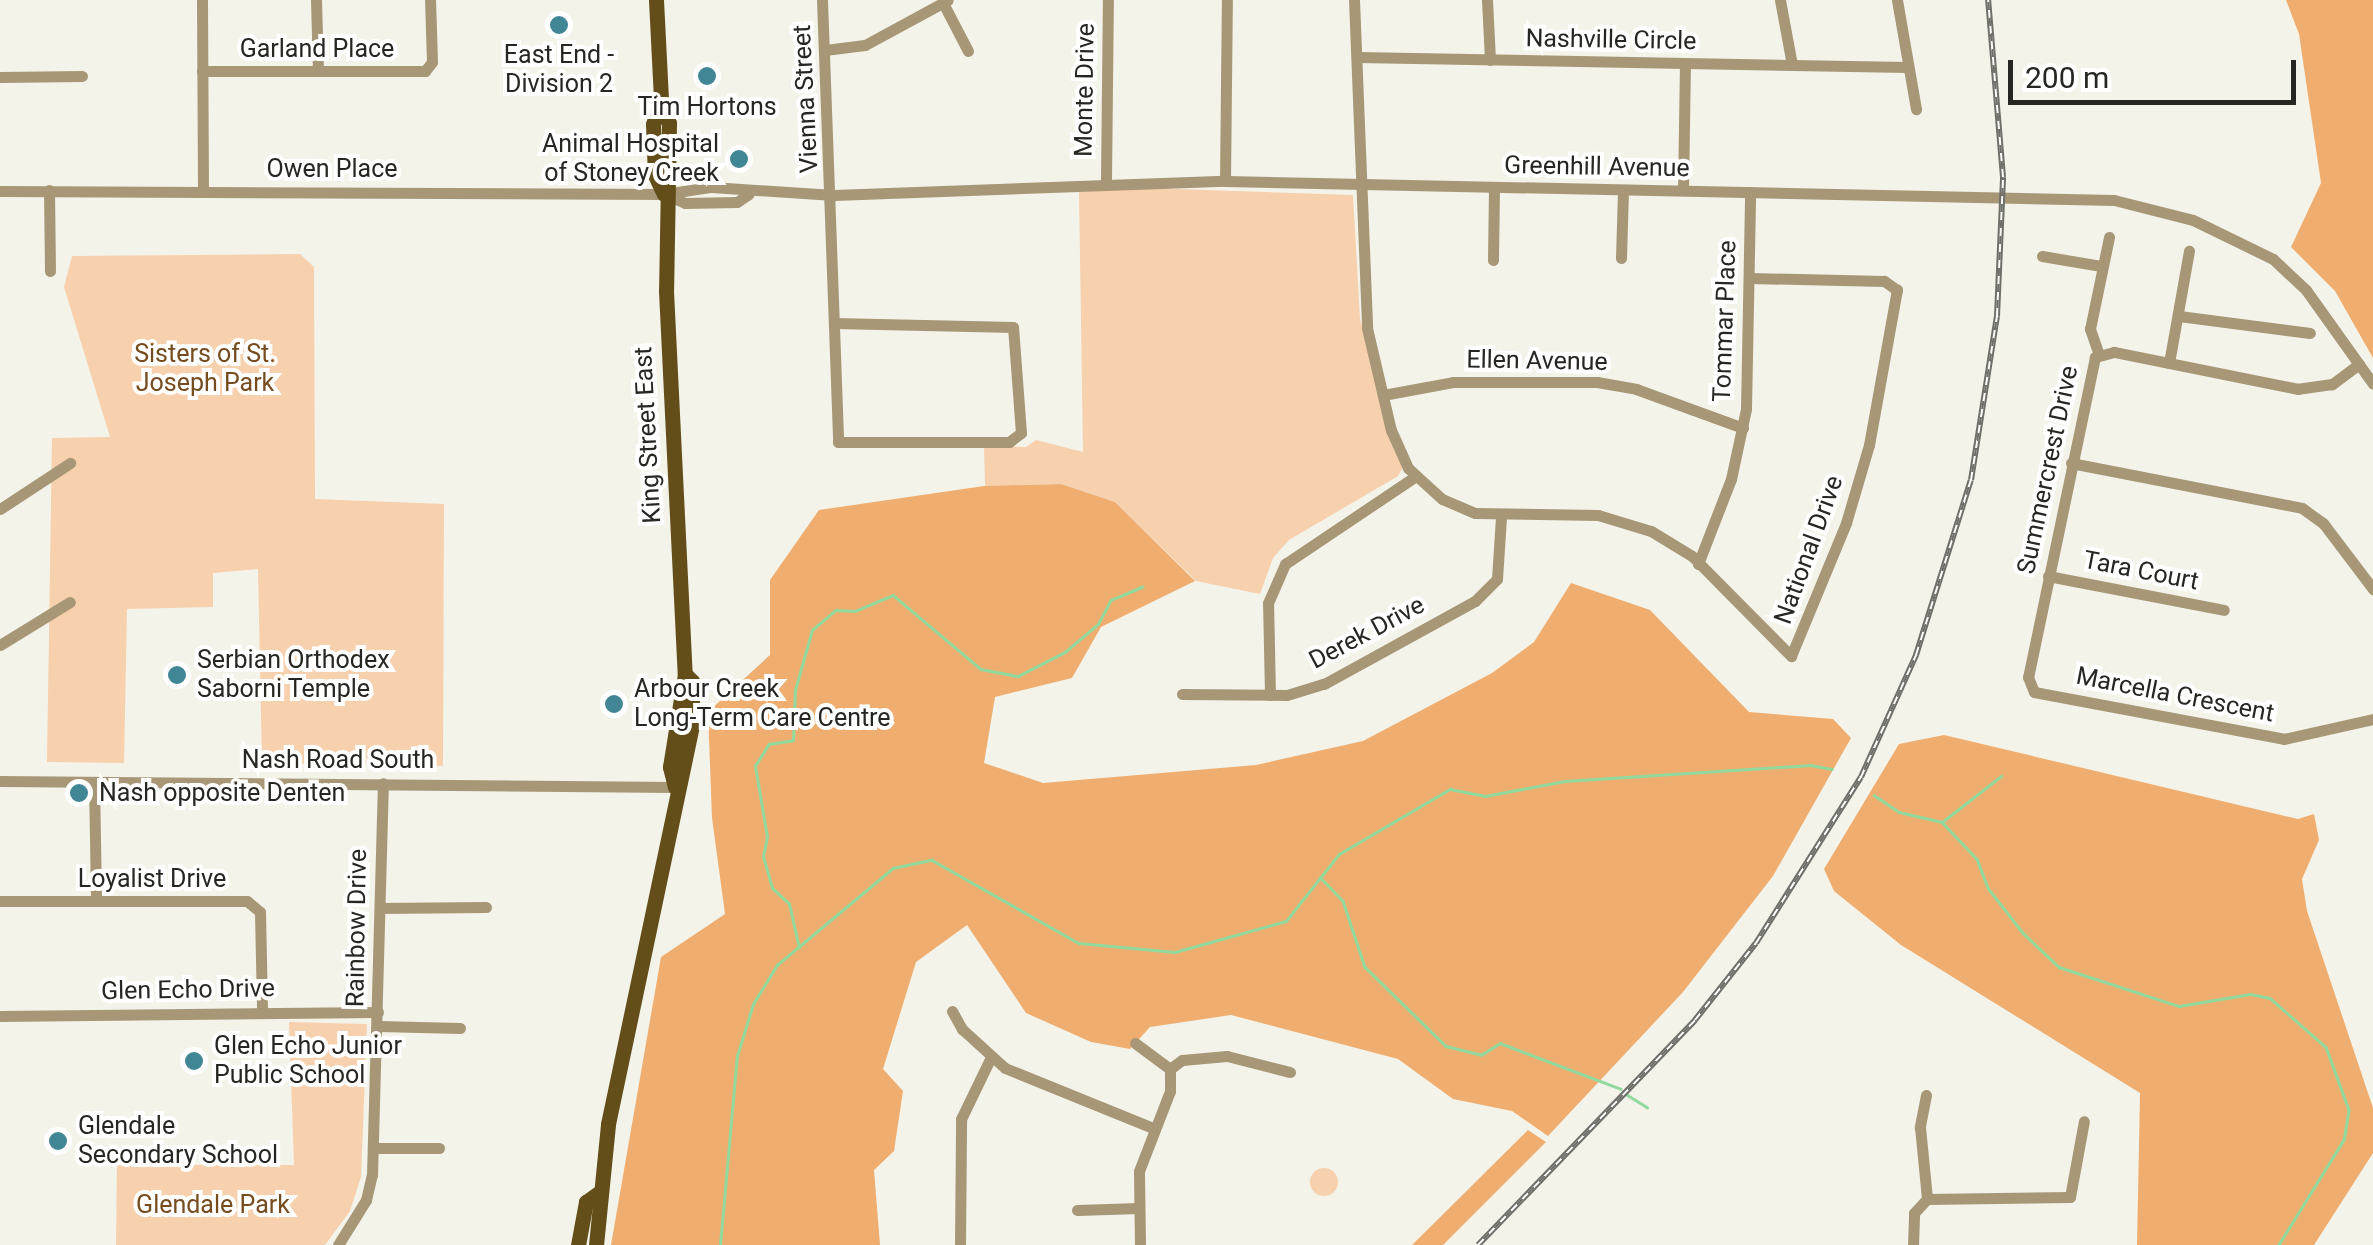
<!DOCTYPE html>
<html>
<head>
<meta charset="utf-8">
<style>
	body { margin:0 }
	#map { position:relative; width:2373px; height:1245px; overflow:hidden; background:#f3f3ea; font-family:Roboto,sans-serif }
	div>[style] { position:absolute }
	[style*='--x'] { left:calc(var(--x)*1px); top:calc(var(--y)*1px); width:calc(var(--w)*1px); rotate:calc(var(--a)*1deg) }
	.green>* { inset:0; background:#f7d0ad }
	.round { border-radius:50% }
	.forest>* { inset:0; background:#efae6f }
	.stream>* { height:2.5px; margin:-1.25px; padding:0 1.25px; transform-origin:1.25px; border-radius:1.25px; background:#91d99d }
	.minor>* { height:11px; margin:-5.5px; padding:0 5.5px; transform-origin:5.5px; border-radius:5.5px; background:#a79776 }
	.major>* { height:15px; margin:-7.5px; padding:0 7.5px; transform-origin:7.5px; border-radius:7.5px; background:#634d19 }
	.rail>* { height:6px; margin-top:-3px; transform-origin:0; background:repeating-linear-gradient(90deg,#fff 0 8px,#6f6f6a 0 16px); box-sizing:border-box; border-block:2px solid #6f6f6a }
	.dots>* { width:28px; height:28px; translate:-50% -50%; box-sizing:border-box; border:5px solid #fff; border-radius:50% }
	span { translate:-50% -50%; white-space:nowrap; text-align:center; line-height:1.15; -webkit-text-stroke:8px #fff; paint-order:stroke }
	.street-label { font-size:25px; color:#262623 }
	.poi-label { font-size:25px; color:#262623 }
	.right { translate:-100% -50%; text-align:right }
	.left { translate:0 -50%; text-align:left }
	.park-label { font-size:25px; color:#764b1d }
	.scale { position:absolute; left:2008px; top:60px; width:288px; height:45px; box-sizing:border-box; border:5px solid #262623; border-top:0; padding-left:12px; font-size:30px; line-height:35px; white-space:nowrap; color:#262623; -webkit-text-stroke:8px #fff; paint-order:stroke }
</style>
</head>
<body>
<div id="map">
	<div class="green">
		<div style="clip-path:polygon(1118px 187px,1353px 195px,1360px 319px,1405px 464px,1398px 476px,1289px 540px,1273px 558px,1260px 594px,1196px 581px,1115px 502px,1061px 484px,985px 486px,984px 446px,1026px 447px,1036px 440px,1083px 452px,1079px 192px)"></div>
		<div style="clip-path:polygon(300px 254px,314px 267px,315px 499px,444px 504px,443px 766px,262px 763px,258px 569px,213px 573px,213px 607px,127px 609px,124px 763px,47px 762px,52px 438px,110px 437px,64px 287px,72px 256px)"></div>
		<div style="clip-path:polygon(289px 1022px,367px 1024px,361px 1177px,350px 1211px,325px 1245px,116px 1245px,117px 1165px,294px 1165px)"></div>
		<div class="round" style="left:1310px;top:1168px;width:28px;height:28px"></div>
	</div>
	<div class="forest">
		<div style="clip-path:polygon(2286px 0,2373px 0,2373px 358px,2335px 291px,2291px 247px,2321px 183px,2299px 34px)"></div>
		<div style="clip-path:polygon(1061px 484px,1115px 502px,1195px 581px,1101px 627px,1072px 678px,995px 697px,984px 763px,1043px 783px,1256px 765px,1363px 741px,1492px 673px,1534px 642px,1571px 583px,1650px 610px,1749px 712px,1833px 719px,1851px 738px,1773px 876px,1683px 992px,1548px 1136px,1512px 1111px,1453px 1099px,1398px 1059px,1231px 1015px,1150px 1027px,1130px 1049px,1091px 1042px,1026px 1013px,967px 925px,916px 962px,883px 1069px,903px 1091px,894px 1151px,874px 1170px,880px 1245px,611px 1245px,661px 957px,725px 914px,712px 818px,708px 712px,770px 655px,770px 580px,819px 510px,984px 486px)"></div>
		<div style="clip-path:polygon(1944px 735px,2298px 819px,2314px 814px,2319px 840px,2302px 879px,2307px 911px,2373px 1108px,2373px 1153px,2314px 1245px,2137px 1245px,2140px 1093px,1901px 945px,1834px 891px,1824px 869px,1899px 744px)"></div>
		<div style="clip-path:polygon(1528px 1130px,1546px 1142px,1443px 1245px,1412px 1245px)"></div>
	</div>
	<div class="stream">
		<div style="--x:1874;--y:795;--w:30;--a:34"></div>
		<div style="--x:1899;--y:812;--w:44;--a:13.1"></div>
		<div style="--x:1942;--y:822;--w:51;--a:46.6"></div>
		<div style="--x:1977;--y:859;--w:31;--a:69"></div>
		<div style="--x:1988;--y:888;--w:57;--a:52.1"></div>
		<div style="--x:2023;--y:933;--w:50;--a:43.4"></div>
		<div style="--x:2059;--y:967;--w:126;--a:18"></div>
		<div style="--x:2179;--y:1006;--w:72;--a:-9.6"></div>
		<div style="--x:2250;--y:994;--w:20;--a:11"></div>
		<div style="--x:2270;--y:998;--w:74;--a:41.2"></div>
		<div style="--x:2326;--y:1047;--w:67;--a:69.9"></div>
		<div style="--x:2349;--y:1110;--w:30;--a:99"></div>
		<div style="--x:2344;--y:1140;--w:123;--a:121.8"></div>
		<div style="--x:1942;--y:822;--w:75;--a:-37.9"></div>
		<div style="--x:1320;--y:877;--w:33;--a:46"></div>
		<div style="--x:1343;--y:901;--w:70;--a:71.6"></div>
		<div style="--x:1365;--y:967;--w:113;--a:44.3"></div>
		<div style="--x:1446;--y:1046;--w:36;--a:14"></div>
		<div style="--x:1481;--y:1055;--w:22;--a:-32"></div>
		<div style="--x:1500;--y:1043;--w:129;--a:20.8"></div>
		<div style="--x:799;--y:948;--w:45;--a:-102.8"></div>
		<div style="--x:789;--y:904;--w:23;--a:-137"></div>
		<div style="--x:772;--y:888;--w:32;--a:-106"></div>
		<div style="--x:763;--y:857;--w:20;--a:-79"></div>
		<div style="--x:767;--y:837;--w:72;--a:-99.6"></div>
		<div style="--x:755;--y:766;--w:26;--a:-58"></div>
		<div style="--x:769;--y:744;--w:24;--a:-9"></div>
		<div style="--x:793;--y:740;--w:50;--a:-87.7"></div>
		<div style="--x:795;--y:690;--w:62;--a:-74.2"></div>
		<div style="--x:812;--y:630;--w:31;--a:-40"></div>
		<div style="--x:836;--y:610;--w:19;--a:3"></div>
		<div style="--x:855;--y:611;--w:41;--a:-22.8"></div>
		<div style="--x:893;--y:595;--w:115;--a:40.1"></div>
		<div style="--x:981;--y:669;--w:38;--a:11"></div>
		<div style="--x:1018;--y:676;--w:53;--a:-27.1"></div>
		<div style="--x:1065;--y:652;--w:43;--a:-40.3"></div>
		<div style="--x:1098;--y:624;--w:27;--a:-62"></div>
		<div style="--x:1111;--y:600;--w:34;--a:-23"></div>
		<div style="--x:1626;--y:1094;--w:25;--a:32"></div>
		<div style="--x:720;--y:1245;--w:190;--a:-84.9"></div>
		<div style="--x:737;--y:1056;--w:54;--a:-72.9"></div>
		<div style="--x:753;--y:1004;--w:46;--a:-58.4"></div>
		<div style="--x:777;--y:965;--w:151;--a:-39.9"></div>
		<div style="--x:893;--y:868;--w:40;--a:-12"></div>
		<div style="--x:932;--y:860;--w:169;--a:29.5"></div>
		<div style="--x:1079;--y:943;--w:96;--a:5.4"></div>
		<div style="--x:1175;--y:952;--w:115;--a:-15.6"></div>
		<div style="--x:1286;--y:921;--w:85;--a:-51.7"></div>
		<div style="--x:1339;--y:854;--w:129;--a:-30.4"></div>
		<div style="--x:1450;--y:789;--w:36;--a:11"></div>
		<div style="--x:1485;--y:796;--w:81;--a:-10.6"></div>
		<div style="--x:1565;--y:781;--w:246;--a:-3.7"></div>
		<div style="--x:1810;--y:765;--w:22;--a:10"></div>
	</div>
	<div class="minor">
		<div style="--x:202;--y:0;--w:191;--a:89.7"></div>
		<div style="--x:316;--y:0;--w:70;--a:88.4"></div>
		<div style="--x:822;--y:0;--w:442;--a:87.9"></div>
		<div style="--x:838;--y:442;--w:171;--a:0"></div>
		<div style="--x:1009;--y:442;--w:15;--a:-37"></div>
		<div style="--x:1021;--y:433;--w:106;--a:-94.3"></div>
		<div style="--x:1013;--y:327;--w:179;--a:-178.7"></div>
		<div style="--x:1354;--y:0;--w:328;--a:87.7"></div>
		<div style="--x:1367;--y:328;--w:105;--a:76.8"></div>
		<div style="--x:1391;--y:430;--w:42;--a:65.9"></div>
		<div style="--x:1408;--y:468;--w:46;--a:42.4"></div>
		<div style="--x:1442;--y:499;--w:36;--a:23"></div>
		<div style="--x:1475;--y:513;--w:123;--a:0.9"></div>
		<div style="--x:1598;--y:515;--w:55;--a:16.8"></div>
		<div style="--x:1651;--y:531;--w:48;--a:31.4"></div>
		<div style="--x:1692;--y:556;--w:141;--a:45.3"></div>
		<div style="--x:1791;--y:656;--w:144;--a:-67.5"></div>
		<div style="--x:1846;--y:523;--w:81;--a:-73.6"></div>
		<div style="--x:1869;--y:445;--w:158;--a:-79.8"></div>
		<div style="--x:1897;--y:290;--w:16;--a:-145"></div>
		<div style="--x:1884;--y:281;--w:134;--a:-178.7"></div>
		<div style="--x:1487;--y:0;--w:60;--a:87.1"></div>
		<div style="--x:1780;--y:0;--w:66;--a:79.5"></div>
		<div style="--x:1897;--y:0;--w:111;--a:80.1"></div>
		<div style="--x:943;--y:3;--w:54;--a:62.5"></div>
		<div style="--x:825;--y:50;--w:40;--a:-7.1"></div>
		<div style="--x:865;--y:45;--w:94;--a:-28.5"></div>
		<div style="--x:1357;--y:57;--w:550;--a:1.04"></div>
		<div style="--x:202;--y:71;--w:223;--a:0"></div>
		<div style="--x:425;--y:71;--w:11;--a:-52"></div>
		<div style="--x:432;--y:62;--w:62;--a:-91.8"></div>
		<div style="--x:0;--y:77;--w:82;--a:-0.7"></div>
		<div style="--x:1106;--y:181;--w:181;--a:-89.4"></div>
		<div style="--x:1225;--y:181;--w:181;--a:-89.4"></div>
		<div style="--x:49;--y:190;--w:81;--a:89.3"></div>
		<div style="--x:1683;--y:190;--w:126;--a:-89.1"></div>
		<div style="--x:0;--y:191;--w:664;--a:0.26"></div>
		<div style="--x:664;--y:194;--w:48;--a:-8.5"></div>
		<div style="--x:711;--y:187;--w:123;--a:3.7"></div>
		<div style="--x:834;--y:195;--w:391;--a:-2.1"></div>
		<div style="--x:1225;--y:181;--w:889;--a:1.22"></div>
		<div style="--x:2114;--y:200;--w:81;--a:14.2"></div>
		<div style="--x:2193;--y:220;--w:89;--a:26"></div>
		<div style="--x:2273;--y:259;--w:45;--a:43.2"></div>
		<div style="--x:2306;--y:290;--w:115;--a:54.5"></div>
		<div style="--x:664;--y:194;--w:23;--a:23"></div>
		<div style="--x:685;--y:203;--w:52;--a:-1.1"></div>
		<div style="--x:737;--y:202;--w:14;--a:-34"></div>
		<div style="--x:2042;--y:256;--w:60;--a:9.6"></div>
		<div style="--x:1621;--y:258;--w:68;--a:-88.3"></div>
		<div style="--x:1493;--y:260;--w:72;--a:-89.2"></div>
		<div style="--x:2179;--y:316;--w:132;--a:7.4"></div>
		<div style="--x:2099;--y:355;--w:28;--a:-109"></div>
		<div style="--x:2090;--y:329;--w:94;--a:-78.3"></div>
		<div style="--x:2169;--y:363;--w:114;--a:-79.9"></div>
		<div style="--x:2359;--y:364;--w:34;--a:143"></div>
		<div style="--x:2332;--y:384;--w:34;--a:172"></div>
		<div style="--x:2298;--y:389;--w:188;--a:-168.6"></div>
		<div style="--x:2114;--y:352;--w:20;--a:165"></div>
		<div style="--x:2095;--y:357;--w:327;--a:101.8"></div>
		<div style="--x:2028;--y:677;--w:16;--a:68"></div>
		<div style="--x:2034;--y:692;--w:254;--a:10.6"></div>
		<div style="--x:2284;--y:739;--w:91;--a:-12.7"></div>
		<div style="--x:1383;--y:395;--w:71;--a:-10.5"></div>
		<div style="--x:1453;--y:382;--w:144;--a:0"></div>
		<div style="--x:1597;--y:382;--w:40;--a:10"></div>
		<div style="--x:1636;--y:389;--w:114;--a:20"></div>
		<div style="--x:2071;--y:463;--w:235;--a:11"></div>
		<div style="--x:2302;--y:508;--w:26;--a:36"></div>
		<div style="--x:2323;--y:523;--w:83;--a:52.9"></div>
		<div style="--x:0;--y:509;--w:84;--a:-33.3"></div>
		<div style="--x:1698;--y:564;--w:91;--a:-68.8"></div>
		<div style="--x:1731;--y:479;--w:72;--a:-77.9"></div>
		<div style="--x:1746;--y:409;--w:217;--a:-88.9"></div>
		<div style="--x:2048;--y:576;--w:179;--a:10.9"></div>
		<div style="--x:0;--y:645;--w:82;--a:-31.6"></div>
		<div style="--x:1182;--y:694;--w:105;--a:0.5"></div>
		<div style="--x:1287;--y:695;--w:39;--a:-17"></div>
		<div style="--x:1324;--y:684;--w:172;--a:-28.8"></div>
		<div style="--x:1475;--y:601;--w:31;--a:-45"></div>
		<div style="--x:1497;--y:579;--w:62;--a:-86.3"></div>
		<div style="--x:1270;--y:695;--w:92;--a:-91.2"></div>
		<div style="--x:1268;--y:603;--w:43;--a:-66.4"></div>
		<div style="--x:1285;--y:564;--w:158;--a:-33.9"></div>
		<div style="--x:0;--y:781;--w:675;--a:0.51"></div>
		<div style="--x:94;--y:782;--w:119;--a:89"></div>
		<div style="--x:0;--y:901;--w:247;--a:0"></div>
		<div style="--x:247;--y:901;--w:17;--a:40"></div>
		<div style="--x:260;--y:912;--w:99;--a:88.8"></div>
		<div style="--x:380;--y:908;--w:106;--a:-0.5"></div>
		<div style="--x:952;--y:1011;--w:21;--a:61"></div>
		<div style="--x:962;--y:1029;--w:58;--a:42.2"></div>
		<div style="--x:1005;--y:1068;--w:162;--a:22.1"></div>
		<div style="--x:0;--y:1016;--w:378;--a:-0.6"></div>
		<div style="--x:378;--y:1026;--w:82;--a:1.4"></div>
		<div style="--x:1135;--y:1043;--w:44;--a:36.6"></div>
		<div style="--x:1170;--y:1069;--w:15;--a:-37"></div>
		<div style="--x:1182;--y:1060;--w:45;--a:-5.1"></div>
		<div style="--x:1227;--y:1056;--w:65;--a:14.3"></div>
		<div style="--x:1926;--y:1095;--w:33;--a:101"></div>
		<div style="--x:1920;--y:1127;--w:72;--a:84.4"></div>
		<div style="--x:374;--y:1148;--w:65;--a:0"></div>
		<div style="--x:1077;--y:1210;--w:62;--a:-1.8"></div>
		<div style="--x:338;--y:1245;--w:53;--a:-58.1"></div>
		<div style="--x:366;--y:1200;--w:26;--a:-77"></div>
		<div style="--x:372;--y:1175;--w:392;--a:-88.4"></div>
		<div style="--x:960;--y:1245;--w:126;--a:-89.5"></div>
		<div style="--x:961;--y:1119;--w:69;--a:-64.2"></div>
		<div style="--x:1140;--y:1245;--w:74;--a:-90.8"></div>
		<div style="--x:1139;--y:1171;--w:86;--a:-68.8"></div>
		<div style="--x:1170;--y:1091;--w:22;--a:-90"></div>
		<div style="--x:1913;--y:1245;--w:32;--a:-88"></div>
		<div style="--x:1914;--y:1213;--w:19;--a:-47"></div>
		<div style="--x:1927;--y:1199;--w:143;--a:-0.8"></div>
		<div style="--x:2070;--y:1197;--w:77;--a:-79.6"></div>
	</div>
	<div class="major">
		<div style="--x:656;--y:0;--w:100;--a:87.1"></div>
		<div style="--x:661;--y:100;--w:24;--a:71"></div>
		<div style="--x:669;--y:123;--w:168;--a:91"></div>
		<div style="--x:666;--y:291;--w:383;--a:87.2"></div>
		<div style="--x:685;--y:674;--w:94;--a:99.2"></div>
		<div style="--x:670;--y:767;--w:21;--a:76"></div>
		<div style="--x:661;--y:101;--w:24;--a:109"></div>
		<div style="--x:653;--y:124;--w:51;--a:87.8"></div>
		<div style="--x:655;--y:175;--w:21;--a:65"></div>
		<div style="--x:578;--y:1245;--w:44;--a:-79.5"></div>
		<div style="--x:586;--y:1202;--w:14;--a:-36"></div>
		<div style="--x:596;--y:1245;--w:122;--a:-84.3"></div>
		<div style="--x:608;--y:1124;--w:407;--a:-78.1"></div>
		<div style="--x:692;--y:726;--w:45;--a:-90"></div>
		<div style="--x:692;--y:681;--w:10;--a:-135"></div>
	</div>
	<div class="rail">
		<div style="--x:1478;--y:1245;--w:313;--a:-46"></div>
		<div style="--x:1695;--y:1020;--w:98;--a:-51.6"></div>
		<div style="--x:1756;--y:943;--w:196;--a:-57.7"></div>
		<div style="--x:1861;--y:777;--w:134;--a:-65.7"></div>
		<div style="--x:1916;--y:655;--w:183;--a:-72.6"></div>
		<div style="--x:1971;--y:480;--w:166;--a:-81"></div>
		<div style="--x:1997;--y:316;--w:139;--a:-87.5"></div>
		<div style="--x:2003;--y:177;--w:178;--a:-94.8"></div>
	</div>
	<div class="dots">
		<div style="left:559px;top:25px;background:#418694"></div>
		<div style="left:707px;top:76px;background:#418694"></div>
		<div style="left:739px;top:159px;background:#418694"></div>
		<div style="left:177px;top:675px;background:#418694"></div>
		<div style="left:614px;top:704px;background:#418694"></div>
		<div style="left:79px;top:793px;background:#418694"></div>
		<div style="left:194px;top:1061px;background:#418694"></div>
		<div style="left:58px;top:1141px;background:#418694"></div>
	</div>
	<div class="street-label">
		<span style="left:1611px;top:40px;rotate:1deg">Nashville Circle</span>
		<span style="left:317px;top:49px">Garland Place</span>
		<span style="left:1085px;top:90px;rotate:-89deg">Monte Drive</span>
		<span style="left:806px;top:99px;rotate:-93deg">Vienna Street</span>
		<span style="left:1597px;top:167px;rotate:1deg">Greenhill Avenue</span>
		<span style="left:332px;top:169px">Owen Place</span>
		<span style="left:1725px;top:321px;rotate:-88deg">Tommar Place</span>
		<span style="left:1537px;top:361px;rotate:1deg">Ellen Avenue</span>
		<span style="left:648px;top:435px;rotate:-93deg">King Street East</span>
		<span style="left:2048px;top:470px;rotate:-78deg">Summercrest Drive</span>
		<span style="left:1809px;top:550px;rotate:-70deg">National Drive</span>
		<span style="left:2141px;top:571px;rotate:11deg">Tara Court</span>
		<span style="left:1367px;top:633px;rotate:-28deg">Derek Drive</span>
		<span style="left:2175px;top:695px;rotate:11deg">Marcella Crescent</span>
		<span style="left:338px;top:760px">Nash Road South</span>
		<span style="left:152px;top:879px">Loyalist Drive</span>
		<span style="left:357px;top:928px;rotate:-89deg">Rainbow Drive</span>
		<span style="left:188px;top:990px;rotate:-1deg">Glen Echo Drive</span>
	</div>
	<div class="poi-label">
		<span style="left:559px;top:70px">East End -<br>Division 2</span>
		<span style="left:707px;top:107px">Tim Hortons</span>
		<span class="right" style="left:719px;top:159px">Animal Hospital<br>of Stoney Creek</span>
		<span class="left" style="left:197px;top:675px">Serbian Orthodex<br>Saborni Temple</span>
		<span class="left" style="left:634px;top:704px">Arbour Creek<br>Long-Term Care Centre</span>
		<span class="left" style="left:99px;top:793px">Nash opposite Denten</span>
		<span class="left" style="left:214px;top:1061px">Glen Echo Junior<br>Public School</span>
		<span class="left" style="left:78px;top:1141px">Glendale<br>Secondary School</span>
	</div>
	<div class="park-label">
		<span style="left:205px;top:369px">Sisters of St.<br>Joseph Park</span>
		<span style="left:213px;top:1205px">Glendale Park</span>
	</div>
	<div class="scale">200 m</div>
</div>
</body>
</html>
